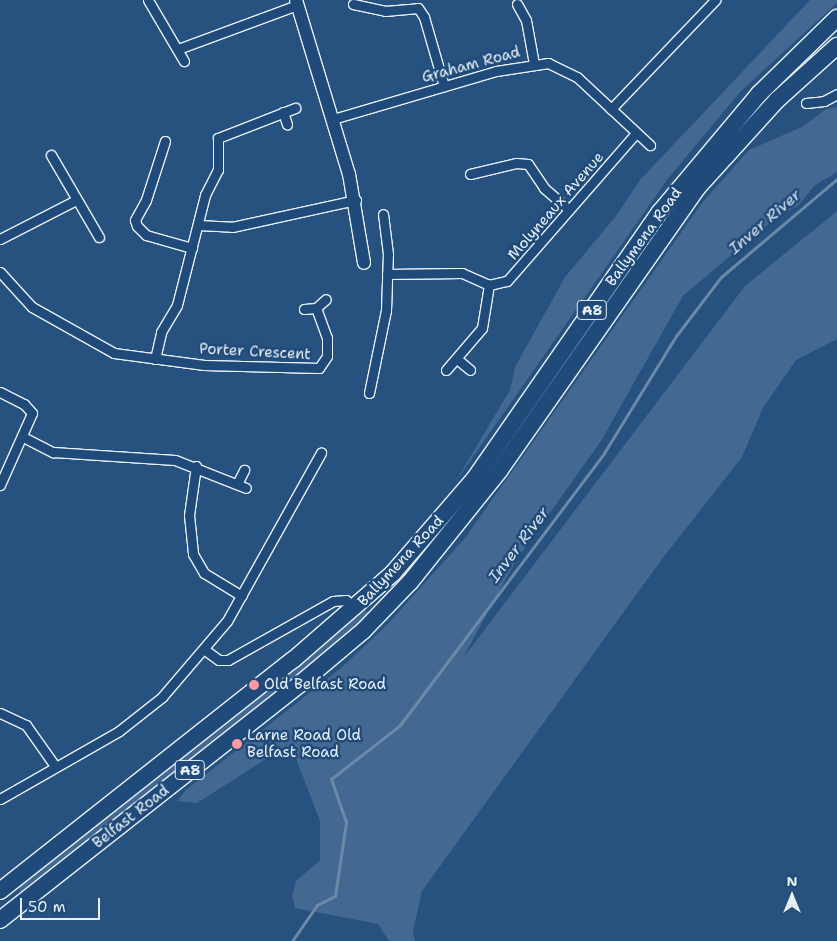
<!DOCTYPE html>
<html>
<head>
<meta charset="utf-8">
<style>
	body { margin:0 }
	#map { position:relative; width:837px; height:941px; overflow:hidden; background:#27517f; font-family:"Shantell Sans",sans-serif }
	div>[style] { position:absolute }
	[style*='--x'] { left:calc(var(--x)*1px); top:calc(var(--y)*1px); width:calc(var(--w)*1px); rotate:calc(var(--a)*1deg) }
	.green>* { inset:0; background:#436891 }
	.stream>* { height:3px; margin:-1.5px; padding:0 1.5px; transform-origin:1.5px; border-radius:1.5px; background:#6b8aaa }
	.roads { filter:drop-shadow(1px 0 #e8f1f8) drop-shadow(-1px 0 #e8f1f8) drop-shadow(0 1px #e8f1f8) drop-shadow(0 -1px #e8f1f8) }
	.street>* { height:9px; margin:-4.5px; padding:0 4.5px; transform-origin:4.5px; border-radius:4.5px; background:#1f4a7a }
	.secondary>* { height:12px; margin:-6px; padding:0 6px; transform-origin:6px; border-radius:6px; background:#1f4a7a }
	.highway>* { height:16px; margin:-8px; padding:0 8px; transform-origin:8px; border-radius:8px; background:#1f4a7a }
	.dots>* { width:14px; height:14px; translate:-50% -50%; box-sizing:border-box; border:2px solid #1f4a7a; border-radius:50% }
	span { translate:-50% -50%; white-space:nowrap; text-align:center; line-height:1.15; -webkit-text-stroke:5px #1f4a7a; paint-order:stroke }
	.shield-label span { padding:1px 4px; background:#1f4a7a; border:1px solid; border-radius:4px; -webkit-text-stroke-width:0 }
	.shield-label { font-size:14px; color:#e8f1f8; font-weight:700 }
	.street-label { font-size:15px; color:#e8f1f8 }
	.poi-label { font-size:15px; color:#e8f1f8 }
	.left { translate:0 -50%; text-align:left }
	.water-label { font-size:16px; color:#d5e2ec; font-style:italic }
	.north { position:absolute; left:767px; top:871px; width:50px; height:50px; -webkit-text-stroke:4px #1f4a7a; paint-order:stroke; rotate:0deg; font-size:14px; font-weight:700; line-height:20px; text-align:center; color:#e8f1f8 }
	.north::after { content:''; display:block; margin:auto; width:18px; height:22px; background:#e8f1f8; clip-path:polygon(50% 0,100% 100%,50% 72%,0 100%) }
	.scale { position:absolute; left:20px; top:898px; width:80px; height:22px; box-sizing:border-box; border:2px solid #e8f1f8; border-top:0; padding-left:6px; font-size:15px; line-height:18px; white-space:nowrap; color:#e8f1f8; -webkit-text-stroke:4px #1f4a7a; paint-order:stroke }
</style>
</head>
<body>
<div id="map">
	<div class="green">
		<div style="clip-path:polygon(810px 0,837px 0,837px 3px,740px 92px,667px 180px,454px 484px,510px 390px,515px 367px,565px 277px,616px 216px,640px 180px)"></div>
		<div style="clip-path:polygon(837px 107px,837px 172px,814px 186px,799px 205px,775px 218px,683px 296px,601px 441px,517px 559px,463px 658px,745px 286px,837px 211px,837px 339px,796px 360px,763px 408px,742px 457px,662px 559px,422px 891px,413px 931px,415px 941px,389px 941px,378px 924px,295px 908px,292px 896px,296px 881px,320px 860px,320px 821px,295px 756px,277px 752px,197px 803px,177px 801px,186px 790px,341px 668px,387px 625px,465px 538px,702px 203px,749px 150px,802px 127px,826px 109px)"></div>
		<div style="clip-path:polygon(365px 610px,370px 614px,337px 645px,20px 892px,19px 884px)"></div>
	</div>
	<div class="stream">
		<div style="--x:292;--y:941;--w:44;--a:-55.2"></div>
		<div style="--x:317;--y:905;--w:20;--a:-27"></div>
		<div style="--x:335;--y:896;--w:75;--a:-81.5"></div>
		<div style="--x:346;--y:822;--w:46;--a:-109.2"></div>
		<div style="--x:331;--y:779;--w:88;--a:-38"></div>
		<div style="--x:400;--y:725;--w:340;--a:-53.1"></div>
		<div style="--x:604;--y:453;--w:137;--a:-58.4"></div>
		<div style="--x:676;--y:336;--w:74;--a:-52.7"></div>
		<div style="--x:721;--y:277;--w:152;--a:-40.2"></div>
	</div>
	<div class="roads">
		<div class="street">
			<div style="--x:148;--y:0;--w:71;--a:59.5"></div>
			<div style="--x:353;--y:4;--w:33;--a:12"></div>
			<div style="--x:385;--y:11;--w:33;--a:-5"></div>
			<div style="--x:418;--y:8;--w:11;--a:56"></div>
			<div style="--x:424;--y:17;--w:72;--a:73.8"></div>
			<div style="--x:517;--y:4;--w:18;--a:61"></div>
			<div style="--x:526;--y:20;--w:45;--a:79.7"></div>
			<div style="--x:178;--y:49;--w:127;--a:-20.3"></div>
			<div style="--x:806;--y:103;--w:18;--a:-6"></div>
			<div style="--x:824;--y:101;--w:15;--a:-28"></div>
			<div style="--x:611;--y:109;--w:151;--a:-46.3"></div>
			<div style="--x:283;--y:112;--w:13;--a:72"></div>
			<div style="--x:333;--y:119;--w:170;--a:-16.4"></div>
			<div style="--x:496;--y:71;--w:53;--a:-8.7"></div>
			<div style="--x:548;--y:63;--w:32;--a:26"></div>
			<div style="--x:577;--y:77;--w:100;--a:43"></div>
			<div style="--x:165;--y:141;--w:62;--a:107.9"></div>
			<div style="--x:146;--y:200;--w:23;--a:119"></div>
			<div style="--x:135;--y:220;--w:6;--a:72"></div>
			<div style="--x:137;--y:226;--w:13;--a:45"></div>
			<div style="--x:146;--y:235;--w:48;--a:15.8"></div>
			<div style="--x:51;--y:155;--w:95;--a:59.7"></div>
			<div style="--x:470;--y:174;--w:47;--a:-13.4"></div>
			<div style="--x:516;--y:163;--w:12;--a:5"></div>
			<div style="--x:528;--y:164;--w:29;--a:56"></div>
			<div style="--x:544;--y:188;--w:33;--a:41"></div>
			<div style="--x:198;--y:225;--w:34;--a:3"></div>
			<div style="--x:232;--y:227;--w:127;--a:-12.3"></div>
			<div style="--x:0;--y:239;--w:85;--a:-27.2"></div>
			<div style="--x:0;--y:272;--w:47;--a:47.6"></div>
			<div style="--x:32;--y:307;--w:94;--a:29.3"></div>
			<div style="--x:114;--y:353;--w:91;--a:7.6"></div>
			<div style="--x:204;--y:365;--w:115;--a:1.5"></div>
			<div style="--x:319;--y:368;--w:14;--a:-56"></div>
			<div style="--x:327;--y:356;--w:18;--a:-90"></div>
			<div style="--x:327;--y:338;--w:32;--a:-110"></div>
			<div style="--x:387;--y:274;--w:75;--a:-0.8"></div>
			<div style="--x:462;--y:273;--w:30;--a:24"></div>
			<div style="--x:489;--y:285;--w:18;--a:-13"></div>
			<div style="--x:507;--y:281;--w:196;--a:-48.9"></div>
			<div style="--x:304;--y:309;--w:12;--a:-5"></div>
			<div style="--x:316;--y:308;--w:13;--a:-42"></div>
			<div style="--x:155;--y:359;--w:28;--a:-77"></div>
			<div style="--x:161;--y:332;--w:31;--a:-59"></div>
			<div style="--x:177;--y:305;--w:114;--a:-75.7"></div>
			<div style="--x:205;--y:195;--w:28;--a:-63"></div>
			<div style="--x:218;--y:170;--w:32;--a:-90"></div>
			<div style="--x:218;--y:138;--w:83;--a:-21.3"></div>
			<div style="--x:457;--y:359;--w:17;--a:40"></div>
			<div style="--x:446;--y:370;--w:55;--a:-49.4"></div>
			<div style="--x:482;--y:328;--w:44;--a:-80.8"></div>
			<div style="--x:0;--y:392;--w:27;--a:27"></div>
			<div style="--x:24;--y:404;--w:12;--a:48"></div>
			<div style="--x:32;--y:413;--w:79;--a:114"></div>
			<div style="--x:369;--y:393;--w:85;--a:-78.4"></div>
			<div style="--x:386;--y:310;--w:56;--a:-88"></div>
			<div style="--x:388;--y:254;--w:40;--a:-97.1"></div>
			<div style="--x:23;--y:437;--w:34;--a:27"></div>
			<div style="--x:53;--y:452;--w:122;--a:3.8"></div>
			<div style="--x:175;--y:460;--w:76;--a:21.5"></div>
			<div style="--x:196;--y:466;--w:49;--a:98.1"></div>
			<div style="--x:189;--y:515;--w:39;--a:84"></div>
			<div style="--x:193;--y:554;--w:22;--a:60"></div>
			<div style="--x:204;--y:573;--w:44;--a:31.2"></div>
			<div style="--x:237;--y:484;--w:16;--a:-63"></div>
			<div style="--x:205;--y:650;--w:17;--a:36"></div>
			<div style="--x:219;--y:660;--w:9;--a:0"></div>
			<div style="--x:228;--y:660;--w:120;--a:-29.3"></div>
			<div style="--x:333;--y:601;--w:13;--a:-4"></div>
			<div style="--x:346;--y:600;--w:13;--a:48"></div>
			<div style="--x:0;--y:713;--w:29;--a:25"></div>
			<div style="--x:26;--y:725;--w:50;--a:54.7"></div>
			<div style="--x:0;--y:799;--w:137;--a:-29.7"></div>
			<div style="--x:119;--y:731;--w:55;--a:-38.3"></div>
			<div style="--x:162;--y:697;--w:100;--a:-49.5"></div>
			<div style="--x:227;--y:621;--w:193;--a:-60.8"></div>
		</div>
		<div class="secondary">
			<div style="--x:296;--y:0;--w:182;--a:73.1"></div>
			<div style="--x:349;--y:174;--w:90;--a:80.4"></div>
		</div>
		<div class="highway">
			<div style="--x:0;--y:891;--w:373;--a:-38.3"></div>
			<div style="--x:293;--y:660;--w:133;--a:-41"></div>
			<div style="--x:393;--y:573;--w:125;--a:-49.2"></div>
			<div style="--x:475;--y:478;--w:324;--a:-55.2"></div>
			<div style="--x:660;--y:212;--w:154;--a:-50"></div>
			<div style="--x:759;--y:94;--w:109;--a:-44.3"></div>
			<div style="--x:0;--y:920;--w:383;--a:-38.2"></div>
			<div style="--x:301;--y:683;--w:81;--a:-40"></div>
			<div style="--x:363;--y:631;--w:69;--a:-46.2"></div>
			<div style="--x:411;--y:581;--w:141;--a:-51.3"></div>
			<div style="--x:499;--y:471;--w:345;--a:-55"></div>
			<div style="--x:697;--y:188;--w:119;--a:-47.7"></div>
			<div style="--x:777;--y:100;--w:81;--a:-42"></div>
		</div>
	</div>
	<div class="dots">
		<div style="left:254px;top:685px;background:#ff9aa2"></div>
		<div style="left:237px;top:744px;background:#ff9aa2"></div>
	</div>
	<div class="shield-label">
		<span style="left:592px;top:310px">A8</span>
		<span style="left:190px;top:770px">A8</span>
	</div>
	<div class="street-label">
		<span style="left:471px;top:65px;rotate:-15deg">Graham Road</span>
		<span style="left:556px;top:206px;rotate:-49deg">Molyneaux Avenue</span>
		<span style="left:644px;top:237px;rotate:-54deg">Ballymena Road</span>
		<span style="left:255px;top:352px;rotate:3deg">Porter Crescent</span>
		<span style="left:401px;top:561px;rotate:-47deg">Ballymena Road</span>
		<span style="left:131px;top:817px;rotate:-38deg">Belfast Road</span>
	</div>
	<div class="poi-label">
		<span class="left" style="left:264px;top:685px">Old Belfast Road</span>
		<span class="left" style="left:247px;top:744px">Larne Road Old<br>Belfast Road</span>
	</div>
	<div class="water-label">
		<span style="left:765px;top:222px;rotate:-41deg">Inver River</span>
		<span style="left:519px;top:545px;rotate:-53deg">Inver River</span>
	</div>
	<div class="north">N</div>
	<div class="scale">50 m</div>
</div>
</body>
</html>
